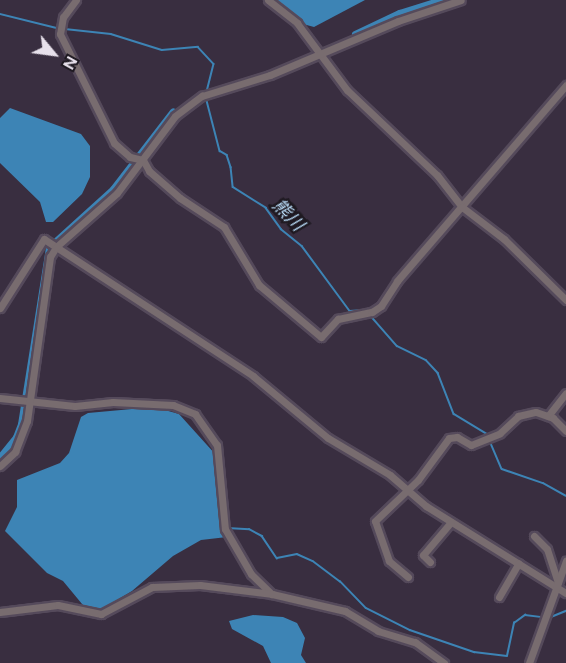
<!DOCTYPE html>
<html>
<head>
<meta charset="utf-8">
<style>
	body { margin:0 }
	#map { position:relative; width:566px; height:663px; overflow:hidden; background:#392e40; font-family:Figtree,"Noto Sans JP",sans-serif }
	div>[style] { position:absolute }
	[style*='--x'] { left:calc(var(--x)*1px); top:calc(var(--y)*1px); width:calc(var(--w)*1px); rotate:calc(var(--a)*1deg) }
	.water>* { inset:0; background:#3d84b5 }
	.stream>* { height:1.5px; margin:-0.75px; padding:0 0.75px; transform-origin:0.75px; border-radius:0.75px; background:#3d84b5 }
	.canal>* { height:7px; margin:-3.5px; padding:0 3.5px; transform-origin:3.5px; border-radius:3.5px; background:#3d84b5 }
	.roads { filter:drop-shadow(2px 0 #554a5b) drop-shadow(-2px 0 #554a5b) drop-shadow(0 2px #554a5b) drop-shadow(0 -2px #554a5b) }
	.street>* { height:7px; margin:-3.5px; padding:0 3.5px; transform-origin:3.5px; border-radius:3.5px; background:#786c6f }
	span { translate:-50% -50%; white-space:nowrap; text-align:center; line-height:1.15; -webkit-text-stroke:5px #1e1921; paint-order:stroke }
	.water-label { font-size:18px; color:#baddf9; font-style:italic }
	.north { position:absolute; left:24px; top:24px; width:60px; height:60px; -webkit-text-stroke:4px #1e1921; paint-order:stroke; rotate:119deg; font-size:16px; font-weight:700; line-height:24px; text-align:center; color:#e7e0eb }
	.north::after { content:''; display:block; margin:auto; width:21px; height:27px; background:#e7e0eb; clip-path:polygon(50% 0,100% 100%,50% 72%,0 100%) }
</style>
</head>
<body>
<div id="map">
	<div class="water">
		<div style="clip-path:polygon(273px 0,365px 0,314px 27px,303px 24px)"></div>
		<div style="clip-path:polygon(10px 108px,81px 134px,90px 146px,90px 177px,82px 194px,53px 222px,46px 222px,40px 202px,0 163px,0 118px)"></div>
		<div style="clip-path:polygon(154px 407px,179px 414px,216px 455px,227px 537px,201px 540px,173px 556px,132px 591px,102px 609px,87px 610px,63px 581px,47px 573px,5px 531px,17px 507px,17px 480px,60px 463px,69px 453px,81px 417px,88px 413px)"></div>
		<div style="clip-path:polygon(253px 615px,283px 617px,297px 623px,305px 638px,301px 655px,306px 663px,271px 663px,263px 646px,232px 629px,229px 621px)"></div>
	</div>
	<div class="stream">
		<div style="--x:0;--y:14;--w:59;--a:13.8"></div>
		<div style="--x:65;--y:29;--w:46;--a:6.2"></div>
		<div style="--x:111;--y:34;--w:53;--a:17.4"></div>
		<div style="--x:162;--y:50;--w:36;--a:-5"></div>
		<div style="--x:198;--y:47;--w:23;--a:47"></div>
		<div style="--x:214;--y:64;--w:29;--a:104"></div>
		<div style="--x:206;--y:97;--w:56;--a:75.5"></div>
		<div style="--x:220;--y:151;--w:8;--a:30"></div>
		<div style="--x:227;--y:155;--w:13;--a:72"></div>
		<div style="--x:231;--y:167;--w:20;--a:84"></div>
		<div style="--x:233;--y:187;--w:39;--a:32"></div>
		<div style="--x:266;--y:208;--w:26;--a:54"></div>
		<div style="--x:281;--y:229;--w:27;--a:39"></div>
		<div style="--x:302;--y:246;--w:81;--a:53.6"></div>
		<div style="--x:350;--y:311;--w:14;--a:-4"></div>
		<div style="--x:370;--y:315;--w:41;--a:48.9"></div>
		<div style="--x:397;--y:346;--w:32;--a:26"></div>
		<div style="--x:426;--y:360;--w:18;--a:47"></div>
		<div style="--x:438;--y:373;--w:44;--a:68.7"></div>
		<div style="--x:454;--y:414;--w:39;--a:31"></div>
		<div style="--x:490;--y:441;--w:30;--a:67"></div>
		<div style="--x:502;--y:469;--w:43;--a:18.9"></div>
		<div style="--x:543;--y:483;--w:26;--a:29"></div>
		<div style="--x:227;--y:528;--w:22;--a:3"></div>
		<div style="--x:249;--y:529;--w:15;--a:28"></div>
		<div style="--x:262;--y:536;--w:27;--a:56"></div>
		<div style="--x:277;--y:558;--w:20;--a:-11"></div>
		<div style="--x:297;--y:554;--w:17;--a:24"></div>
		<div style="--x:313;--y:561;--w:34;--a:37"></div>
		<div style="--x:340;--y:581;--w:37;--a:46"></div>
		<div style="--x:366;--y:608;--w:49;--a:26.6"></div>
		<div style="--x:410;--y:630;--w:68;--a:19"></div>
		<div style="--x:474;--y:652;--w:33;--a:7"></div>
		<div style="--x:507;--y:656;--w:34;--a:-78"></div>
		<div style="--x:514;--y:623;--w:14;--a:-36"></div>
		<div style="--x:525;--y:615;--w:17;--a:7"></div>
		<div style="--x:551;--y:617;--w:16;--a:-22"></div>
	</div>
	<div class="canal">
		<div style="--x:355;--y:34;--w:49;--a:-25.5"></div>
		<div style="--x:399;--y:13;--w:44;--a:-17.2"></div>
		<div style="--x:0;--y:457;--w:26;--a:-51"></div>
		<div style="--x:16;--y:437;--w:14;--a:-69"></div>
		<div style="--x:21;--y:424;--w:179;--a:-81"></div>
		<div style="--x:49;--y:247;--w:86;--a:-42.2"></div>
		<div style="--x:113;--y:189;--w:98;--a:-52.4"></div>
	</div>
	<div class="roads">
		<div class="street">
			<div style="--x:76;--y:0;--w:21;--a:127"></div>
			<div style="--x:63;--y:17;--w:17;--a:100"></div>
			<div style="--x:60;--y:34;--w:122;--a:63.6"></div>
			<div style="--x:114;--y:143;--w:21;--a:41"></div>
			<div style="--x:130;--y:157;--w:13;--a:13"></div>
			<div style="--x:143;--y:160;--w:13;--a:61"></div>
			<div style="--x:149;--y:171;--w:41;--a:41.1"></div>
			<div style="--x:180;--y:198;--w:53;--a:33.4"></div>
			<div style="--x:224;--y:227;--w:68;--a:58.9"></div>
			<div style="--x:259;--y:285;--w:81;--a:40"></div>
			<div style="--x:321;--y:337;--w:25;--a:-47"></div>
			<div style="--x:338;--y:319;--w:35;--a:-12"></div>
			<div style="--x:372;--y:312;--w:11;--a:-34"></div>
			<div style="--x:381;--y:306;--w:30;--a:-57"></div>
			<div style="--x:397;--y:281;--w:259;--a:-49.2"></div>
			<div style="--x:268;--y:0;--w:37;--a:38"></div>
			<div style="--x:297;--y:23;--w:84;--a:53.3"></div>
			<div style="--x:347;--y:90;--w:124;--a:43.4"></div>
			<div style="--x:437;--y:175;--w:41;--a:52"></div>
			<div style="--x:462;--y:207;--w:53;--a:37.3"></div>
			<div style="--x:504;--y:239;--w:87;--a:44.5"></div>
			<div style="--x:0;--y:308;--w:82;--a:-57.5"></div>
			<div style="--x:44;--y:239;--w:250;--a:33.2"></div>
			<div style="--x:253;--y:376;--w:97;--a:39.6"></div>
			<div style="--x:328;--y:438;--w:72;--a:30.8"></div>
			<div style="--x:390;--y:475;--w:48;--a:40.7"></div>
			<div style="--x:426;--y:506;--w:165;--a:31.9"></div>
			<div style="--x:0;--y:398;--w:75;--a:6.1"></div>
			<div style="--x:75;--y:406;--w:38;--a:-6"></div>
			<div style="--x:113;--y:402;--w:60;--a:2.9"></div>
			<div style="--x:173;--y:405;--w:24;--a:22"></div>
			<div style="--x:195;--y:414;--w:38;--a:55"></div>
			<div style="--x:217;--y:445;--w:84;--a:84.6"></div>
			<div style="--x:225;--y:529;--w:52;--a:60"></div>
			<div style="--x:251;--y:574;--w:29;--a:44"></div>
			<div style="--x:548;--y:416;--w:29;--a:-52"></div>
			<div style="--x:0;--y:466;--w:21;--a:-43"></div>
			<div style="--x:15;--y:452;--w:33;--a:-69"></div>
			<div style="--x:27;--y:421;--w:166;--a:-82"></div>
			<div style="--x:50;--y:257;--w:12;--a:-59"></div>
			<div style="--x:56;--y:247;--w:81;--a:-41.5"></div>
			<div style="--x:117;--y:193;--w:96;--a:-53"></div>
			<div style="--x:175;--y:116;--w:34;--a:-37"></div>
			<div style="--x:202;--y:96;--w:71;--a:-17.2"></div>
			<div style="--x:270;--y:75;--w:139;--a:-22.9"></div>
			<div style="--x:398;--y:21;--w:66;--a:-18.4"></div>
			<div style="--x:534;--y:536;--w:18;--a:45"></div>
			<div style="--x:547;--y:549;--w:35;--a:72"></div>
			<div style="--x:430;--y:562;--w:10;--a:-135"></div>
			<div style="--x:423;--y:555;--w:43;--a:-49.7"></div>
			<div style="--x:408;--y:577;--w:25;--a:-140"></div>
			<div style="--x:389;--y:561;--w:42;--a:-109.3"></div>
			<div style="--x:375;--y:521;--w:59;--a:-43.6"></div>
			<div style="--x:418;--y:480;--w:52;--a:-53.6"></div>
			<div style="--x:449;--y:438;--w:8;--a:-7"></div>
			<div style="--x:457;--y:437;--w:16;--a:30"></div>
			<div style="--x:471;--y:445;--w:31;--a:-22"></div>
			<div style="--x:500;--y:433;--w:25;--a:-43"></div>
			<div style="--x:518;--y:416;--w:18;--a:-13"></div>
			<div style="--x:536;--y:412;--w:18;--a:19"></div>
			<div style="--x:553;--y:418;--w:18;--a:45"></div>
			<div style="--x:499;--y:597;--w:39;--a:-60"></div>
			<div style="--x:0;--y:612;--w:58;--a:-6.9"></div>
			<div style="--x:58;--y:605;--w:44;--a:11.8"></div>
			<div style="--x:101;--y:614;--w:58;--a:-27.9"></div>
			<div style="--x:152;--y:587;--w:48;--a:-2.4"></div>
			<div style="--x:200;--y:585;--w:73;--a:7.1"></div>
			<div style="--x:272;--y:594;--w:75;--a:13.1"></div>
			<div style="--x:345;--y:611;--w:39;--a:31"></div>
			<div style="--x:378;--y:631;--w:39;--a:17"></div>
			<div style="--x:415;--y:642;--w:36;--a:36"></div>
			<div style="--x:529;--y:663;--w:109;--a:-70.1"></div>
		</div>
	</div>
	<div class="water-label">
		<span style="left:288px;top:215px;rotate:46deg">熊川</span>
	</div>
	<div class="north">N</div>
</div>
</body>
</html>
